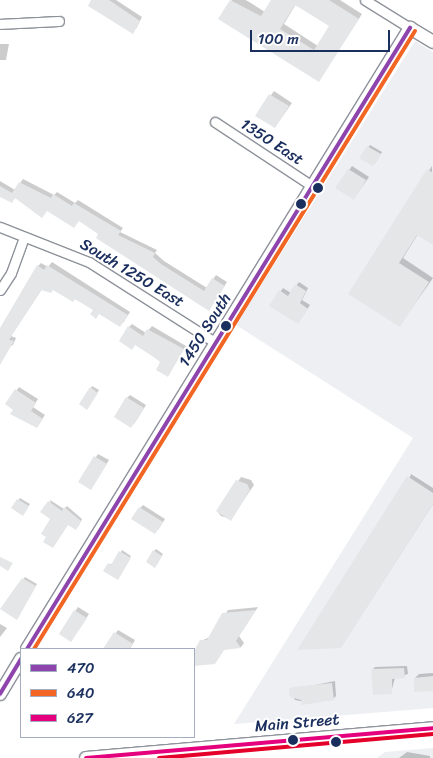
<!DOCTYPE html>
<html>
<head>
<meta charset="utf-8">
<style>
	body { margin:0 }
	#map { position:relative; width:433px; height:758px; overflow:hidden; background:#fff; font-family:Sriracha,sans-serif }
	div>[style] { position:absolute }
	[style*='--x'] { left:calc(var(--x)*1px); top:calc(var(--y)*1px); width:calc(var(--w)*1px); rotate:calc(var(--a)*1deg) }
	.built>* { inset:0; background:#edeff3 }
	.shadow>* { inset:0; background:#0003 }
	.building>* { inset:0; background:#e5e6e8 }
	.roads { filter:drop-shadow(1px 0 #8e929a) drop-shadow(-1px 0 #8e929a) drop-shadow(0 1px #8e929a) drop-shadow(0 -1px #8e929a) }
	.street>* { height:9px; margin:-4.5px; padding:0 4.5px; transform-origin:4.5px; border-radius:4.5px; background:#fff }
	.secondary>* { height:12px; margin:-6px; padding:0 6px; transform-origin:6px; border-radius:6px; background:#fff }
	.bus-1>* { height:4px; margin:-2px; padding:0 2px; transform-origin:2px; border-radius:2px; background:#8e44ad }
	.bus-2>* { height:4px; margin:-2px; padding:0 2px; transform-origin:2px; border-radius:2px; background:#f26522 }
	.bus-3>* { height:4px; margin:-2px; padding:0 2px; transform-origin:2px; border-radius:2px; background:#e5007d }
	.bus-4>* { height:4px; margin:-2px; padding:0 2px; transform-origin:2px; border-radius:2px; background:#e4002b }
	.dots>* { width:14px; height:14px; translate:-50% -50%; box-sizing:border-box; border:2px solid #fff; border-radius:50% }
	span { translate:-50% -50%; white-space:nowrap; text-align:center; line-height:1.15; -webkit-text-stroke:4px #fff; paint-order:stroke }
	.street-label { font-size:16px; color:#1b2f5e }
	.legend { position:absolute; left:20px; top:648px; width:175px; height:90px; box-sizing:border-box; background:#fff; border:1px solid #a4acbf; margin:0; padding:6px 9px; list-style:none; font-size:15px; color:#1b2f5e }
	.legend li { display:flex; align-items:center; gap:10px; height:25px }
	.legend b { width:25px; border:1px solid #a4acbf }
	.scale { position:absolute; left:250px; top:30px; width:140px; height:22px; box-sizing:border-box; border:2px solid #1b2f5e; border-top:0; padding-left:6px; font-size:15px; line-height:18px; white-space:nowrap; color:#1b2f5e; -webkit-text-stroke:4px #fff; paint-order:stroke }
</style>
</head>
<body>
<div id="map">
	<div class="built">
		<div style="clip-path:polygon(415px 41px,433px 52px,433px 708px,234px 724px,413px 438px,236px 325px)"></div>
		<div style="clip-path:polygon(433px 748px,433px 758px,377px 758px,385px 752px)"></div>
	</div>
	<div class="shadow">
		<div style="clip-path:polygon(93px 0,116px 0,142px 17px,136px 29px)"></div>
		<div style="clip-path:polygon(evenodd,232px 0,246px 0,265px 12px,272px 0,340px 0,362px 14px,319px 80px,220px 18px,232px 0,296px 4px,331px 26px,318px 46px,284px 24px,296px 4px)"></div>
		<div style="clip-path:polygon(0 44px,9px 44px,6px 60px,0 60px)"></div>
		<div style="clip-path:polygon(274px 91px,292px 103px,275px 127px,257px 115px)"></div>
		<div style="clip-path:polygon(370px 145px,382px 152px,375px 163px,361px 157px)"></div>
		<div style="clip-path:polygon(352px 166px,369px 177px,354px 198px,337px 188px)"></div>
		<div style="clip-path:polygon(432px 166px,433px 243px,418px 234px,403px 258px,433px 278px,400px 325px,350px 294px)"></div>
		<div style="clip-path:polygon(23px 179px,54px 195px,57px 192px,75px 203px,78px 200px,123px 228px,120px 232px,157px 250px,155px 253px,164px 261px,207px 288px,216px 275px,227px 282px,209px 310px,79px 220px,15px 197px,11px 202px,0 195px,0 181px,15px 190px)"></div>
		<div style="clip-path:polygon(52px 262px,130px 312px,123px 323px,53px 288px,42px 289px,11px 336px,16px 338px,13px 345px,8px 347px,0 363px,0 332px,38px 266px,41px 263px,48px 267px)"></div>
		<div style="clip-path:polygon(299px 282px,308px 288px,302px 300px,310px 305px,298px 323px,271px 305px,283px 288px,291px 293px)"></div>
		<div style="clip-path:polygon(132px 324px,146px 333px,152px 326px,186px 346px,170px 372px,129px 327px)"></div>
		<div style="clip-path:polygon(92px 386px,99px 390px,89px 406px,91px 388px)"></div>
		<div style="clip-path:polygon(19px 387px,38px 399px,33px 407px,45px 415px,39px 424px,7px 404px)"></div>
		<div style="clip-path:polygon(130px 395px,146px 405px,134px 424px,127px 398px)"></div>
		<div style="clip-path:polygon(98px 454px,109px 460px,91px 489px,80px 482px)"></div>
		<div style="clip-path:polygon(411px 474px,433px 488px,433px 504px,341px 647px)"></div>
		<div style="clip-path:polygon(241px 477px,251px 480px,254px 485px,231px 519px,221px 516px,217px 511px)"></div>
		<div style="clip-path:polygon(20px 498px,30px 504px,25px 512px,13px 508px)"></div>
		<div style="clip-path:polygon(50px 500px,64px 509px,67px 506px,82px 519px,78px 527px,68px 523px,47px 537px,52px 518px)"></div>
		<div style="clip-path:polygon(143px 505px,165px 519px,158px 530px,140px 508px)"></div>
		<div style="clip-path:polygon(156px 549px,163px 554px,157px 564px,154px 551px)"></div>
		<div style="clip-path:polygon(122px 550px,131px 556px,119px 576px,109px 564px,114px 564px)"></div>
		<div style="clip-path:polygon(25px 577px,37px 584px,18px 617px,2px 609px)"></div>
		<div style="clip-path:polygon(78px 607px,89px 614px,71px 641px,60px 634px)"></div>
		<div style="clip-path:polygon(258px 607px,239px 636px,244px 643px,241px 647px,225px 648px,215px 663px,194px 664px,194px 653px,201px 641px,210px 637px,228px 610px)"></div>
		<div style="clip-path:polygon(0 624px,7px 628px,0 637px)"></div>
		<div style="clip-path:polygon(118px 630px,135px 640px,130px 649px,105px 649px)"></div>
		<div style="clip-path:polygon(407px 666px,408px 674px,395px 678px,391px 692px,372px 670px,375px 667px)"></div>
		<div style="clip-path:polygon(433px 673px,433px 689px,415px 678px,419px 674px)"></div>
		<div style="clip-path:polygon(335px 681px,336px 696px,333px 699px,310px 703px,295px 700px,290px 690px)"></div>
		<div style="clip-path:polygon(407px 752px,430px 756px,430px 758px,399px 758px)"></div>
	</div>
	<div class="building">
		<div style="clip-path:polygon(91px 0,109px 0,140px 21px,133px 34px,88px 6px)"></div>
		<div style="clip-path:polygon(evenodd,230px 0,261px 16px,271px 0,329px 0,359px 19px,319px 82px,218px 19px,230px 0,295px 5px,329px 26px,314px 50px,280px 29px,295px 5px)"></div>
		<div style="clip-path:polygon(269px 94px,289px 106px,275px 128px,255px 116px)"></div>
		<div style="clip-path:polygon(367px 146px,381px 154px,373px 166px,359px 158px)"></div>
		<div style="clip-path:polygon(348px 169px,366px 180px,354px 200px,335px 188px)"></div>
		<div style="clip-path:polygon(427px 169px,433px 173px,433px 245px,417px 235px,399px 263px,429px 282px,400px 327px,348px 294px)"></div>
		<div style="clip-path:polygon(19px 182px,51px 198px,53px 194px,72px 206px,74px 203px,121px 231px,118px 235px,155px 253px,153px 257px,161px 264px,204px 291px,212px 278px,225px 286px,209px 311px,96px 238px,98px 234px,79px 221px,74px 228px,47px 211px,42px 218px,15px 198px,12px 203px,0 197px,0 186px,12px 193px)"></div>
		<div style="clip-path:polygon(37px 265px,44px 270px,47px 265px,128px 315px,120px 327px,99px 314px,96px 319px,90px 314px,93px 310px,75px 299px,73px 302px,53px 290px,51px 293px,41px 290px,9px 340px,14px 341px,0 365px,0 328px)"></div>
		<div style="clip-path:polygon(295px 284px,306px 291px,300px 303px,308px 309px,298px 324px,269px 306px,279px 290px,288px 296px)"></div>
		<div style="clip-path:polygon(128px 326px,143px 336px,147px 329px,184px 349px,168px 377px,156px 370px,160px 362px,155px 358px,135px 345px,132px 350px,119px 341px)"></div>
		<div style="clip-path:polygon(90px 387px,98px 393px,87px 410px,79px 404px)"></div>
		<div style="clip-path:polygon(15px 389px,36px 403px,31px 411px,43px 419px,37px 428px,10px 414px,13px 410px,5px 404px)"></div>
		<div style="clip-path:polygon(126px 397px,144px 408px,131px 428px,114px 417px)"></div>
		<div style="clip-path:polygon(94px 456px,107px 464px,91px 490px,78px 482px)"></div>
		<div style="clip-path:polygon(407px 476px,433px 493px,433px 504px,341px 648px,297px 650px)"></div>
		<div style="clip-path:polygon(236px 480px,247px 484px,250px 490px,231px 521px,216px 511px)"></div>
		<div style="clip-path:polygon(17px 499px,29px 506px,23px 516px,11px 508px)"></div>
		<div style="clip-path:polygon(48px 501px,62px 511px,64px 507px,81px 521px,76px 530px,68px 525px,53px 548px,43px 542px,46px 537px,41px 534px,50px 519px,40px 512px)"></div>
		<div style="clip-path:polygon(139px 507px,163px 522px,155px 534px,131px 519px)"></div>
		<div style="clip-path:polygon(153px 550px,162px 556px,155px 568px,146px 562px)"></div>
		<div style="clip-path:polygon(119px 551px,131px 558px,118px 580px,103px 571px,108px 563px,111px 565px)"></div>
		<div style="clip-path:polygon(0 557px,13px 563px,8px 571px,0 566px)"></div>
		<div style="clip-path:polygon(22px 578px,36px 586px,17px 620px,0 609px)"></div>
		<div style="clip-path:polygon(74px 610px,87px 618px,71px 642px,59px 634px)"></div>
		<div style="clip-path:polygon(256px 610px,236px 641px,241px 648px,224px 650px,215px 664px,194px 666px,194px 651px,200px 640px,207px 640px,222px 613px)"></div>
		<div style="clip-path:polygon(114px 632px,133px 644px,130px 649px,103px 649px)"></div>
		<div style="clip-path:polygon(404px 668px,405px 678px,392px 679px,392px 694px,373px 695px,371px 669px)"></div>
		<div style="clip-path:polygon(433px 676px,433px 691px,414px 692px,414px 678px)"></div>
		<div style="clip-path:polygon(332px 683px,334px 700px,302px 705px,301px 700px,290px 697px,289px 689px,293px 687px)"></div>
	</div>
	<div class="roads">
		<div class="street">
			<div style="--x:365;--y:0;--w:53;--a:31.9"></div>
			<div style="--x:0;--y:24;--w:59;--a:-2.9"></div>
			<div style="--x:215;--y:122;--w:116;--a:33.4"></div>
			<div style="--x:0;--y:227;--w:96;--a:21.5"></div>
			<div style="--x:89;--y:262;--w:151;--a:32.5"></div>
			<div style="--x:0;--y:290;--w:20;--a:-57"></div>
			<div style="--x:11;--y:273;--w:38;--a:-70"></div>
		</div>
		<div class="secondary">
			<div style="--x:27;--y:649;--w:730;--a:-58.34"></div>
			<div style="--x:410;--y:28;--w:27;--a:31"></div>
			<div style="--x:0;--y:694;--w:41;--a:-59"></div>
			<div style="--x:86;--y:758;--w:348;--a:-4.9"></div>
		</div>
	</div>
	<div class="bus-1">
		<div style="--x:27;--y:649;--w:730;--a:-58.34"></div>
		<div style="--x:0;--y:694;--w:41;--a:-59"></div>
	</div>
	<div class="bus-2">
		<div style="--x:34;--y:649;--w:726;--a:-58.35"></div>
	</div>
	<div class="bus-3">
		<div style="--x:86;--y:758;--w:348;--a:-4.9"></div>
	</div>
	<div class="bus-4">
		<div style="--x:159;--y:758;--w:275;--a:-5"></div>
	</div>
	<div class="dots">
		<div style="left:318px;top:188px;background:#1b2f5e"></div>
		<div style="left:301px;top:204px;background:#1b2f5e"></div>
		<div style="left:226px;top:326px;background:#1b2f5e"></div>
		<div style="left:293px;top:740px;background:#1b2f5e"></div>
		<div style="left:336px;top:742px;background:#1b2f5e"></div>
	</div>
	<div class="street-label">
		<span style="left:272px;top:142px;rotate:33deg">1350 East</span>
		<span style="left:132px;top:273px;rotate:31deg">South 1250 East</span>
		<span style="left:205px;top:330px;rotate:-58deg">1450 South</span>
		<span style="left:297px;top:723px;rotate:-5deg">Main Street</span>
	</div>
	<ul class="legend">
	<li><b style="height:6px;background:#8e44ad"></b>470</li>
	<li><b style="height:6px;background:#f26522"></b>640</li>
	<li><b style="height:6px;background:#e5007d"></b>627</li>
	</ul>
	<div class="scale">100 m</div>
</div>
</body>
</html>
